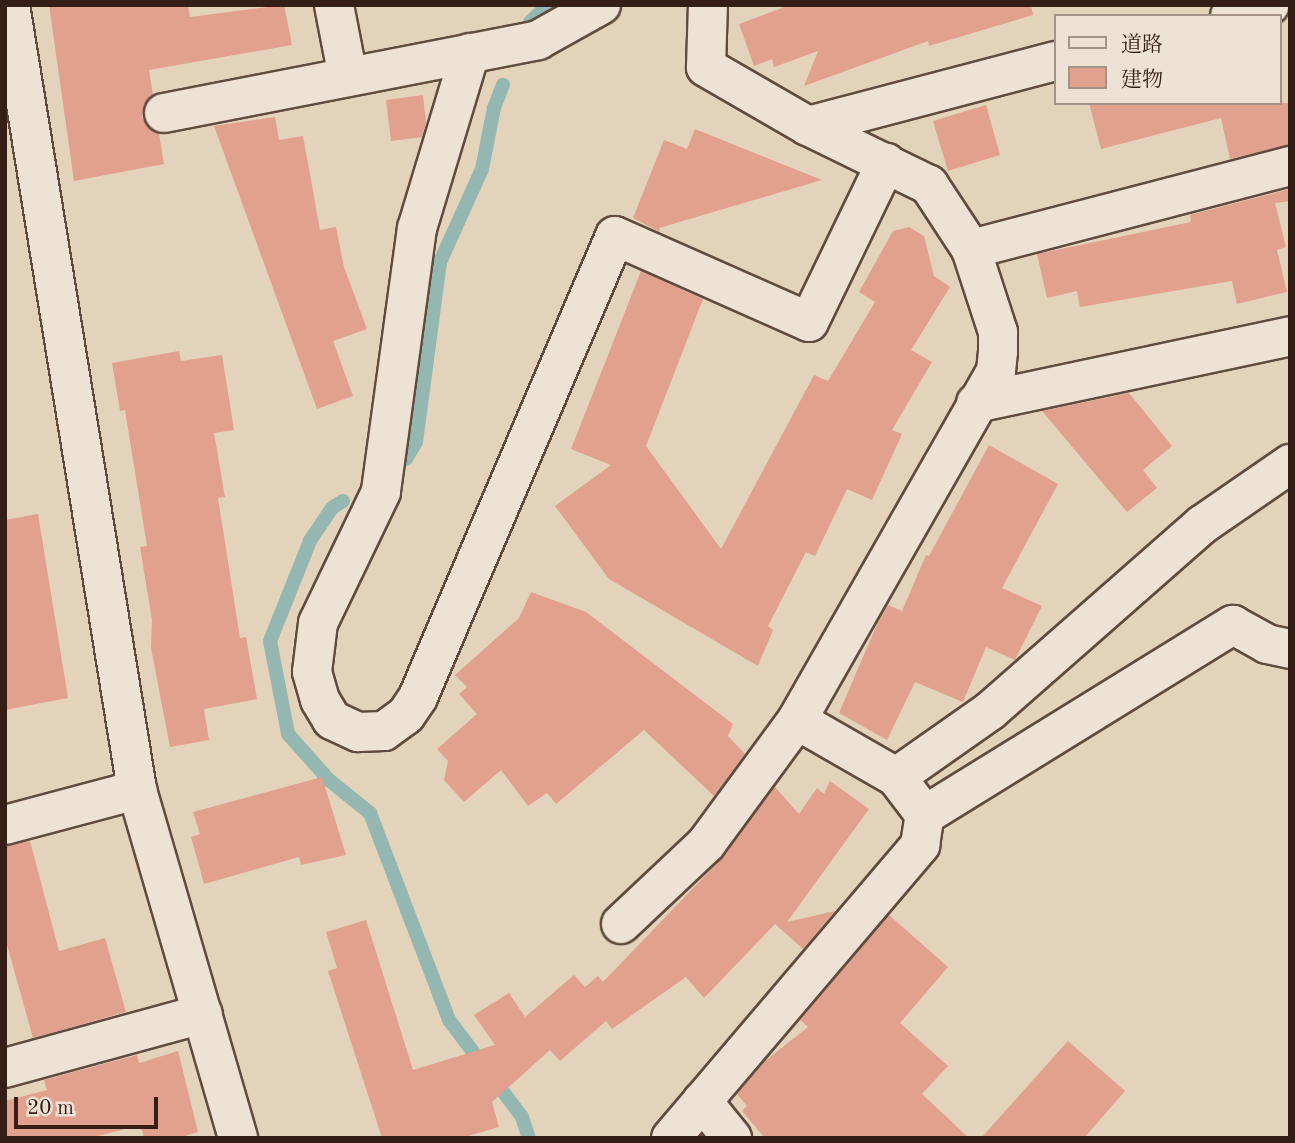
<!DOCTYPE html>
<html>
<head>
<meta charset="utf-8">
<style>
	body { margin:0 }
	#map { position:relative; width:1295px; height:1143px; overflow:hidden; background:#e3d3bb; font-family:"Old Standard TT","Noto Serif JP",serif }
	div>[style] { position:absolute }
	[style*='--x'] { left:calc(var(--x)*1px); top:calc(var(--y)*1px); width:calc(var(--w)*1px); rotate:calc(var(--a)*1deg) }
	.stream>* { height:14px; margin:-7px; padding:0 7px; transform-origin:7px; border-radius:7px; background:#95b7b2 }
	.building>* { inset:0; background:#e2a08f }
	.roads { filter:drop-shadow(2px 0 #604b3e) drop-shadow(-2px 0 #604b3e) drop-shadow(0 2px #604b3e) drop-shadow(0 -2px #604b3e) }
	.minor>* { height:38px; margin:-19px; padding:0 19px; transform-origin:19px; border-radius:19px; background:#ede2d3 }
	span { translate:-50% -50%; white-space:nowrap; text-align:center; line-height:1.15; -webkit-text-stroke:5px #ede2d3; paint-order:stroke }
	.frame { position:absolute; inset:0; border:7px solid #341e15; pointer-events:none }
	.legend { position:absolute; left:1054px; top:14px; width:228px; height:91px; box-sizing:border-box; background:#ede2d3; border:2px solid #a39487; margin:0; padding:9px 12px; list-style:none; font-size:21px; color:#341e15 }
	.legend li { display:flex; align-items:center; gap:14px; height:35px }
	.legend b { width:35px; border:2px solid #a39487 }
	.scale { position:absolute; left:14px; top:1097px; width:144px; height:32px; box-sizing:border-box; border:4px solid #341e15; border-top:0; padding-left:9px; font-size:21px; line-height:24px; white-space:nowrap; color:#341e15; -webkit-text-stroke:5px #ede2d3; paint-order:stroke }
</style>
</head>
<body>
<div id="map">
	<div class="stream">
		<div style="--x:530;--y:22;--w:25;--a:-43"></div>
		<div style="--x:406;--y:459;--w:20;--a:-60"></div>
		<div style="--x:416;--y:442;--w:182;--a:-82.4"></div>
		<div style="--x:440;--y:262;--w:102;--a:-65.7"></div>
		<div style="--x:482;--y:169;--w:62;--a:-78.9"></div>
		<div style="--x:494;--y:108;--w:25;--a:-69"></div>
		<div style="--x:343;--y:501;--w:13;--a:148"></div>
		<div style="--x:332;--y:508;--w:40;--a:124"></div>
		<div style="--x:310;--y:541;--w:108;--a:111.8"></div>
		<div style="--x:270;--y:641;--w:95;--a:79"></div>
		<div style="--x:288;--y:734;--w:62;--a:48.3"></div>
		<div style="--x:329;--y:780;--w:53;--a:38.8"></div>
		<div style="--x:370;--y:813;--w:222;--a:69.1"></div>
		<div style="--x:449;--y:1020;--w:121;--a:53"></div>
		<div style="--x:522;--y:1117;--w:22;--a:72"></div>
	</div>
	<div class="building">
		<div style="clip-path:polygon(49px 5px,188px 5px,190px 17px,284px 5px,292px 45px,149px 70px,153px 95px,144px 105px,142px 117px,148px 128px,159px 134px,164px 164px,74px 181px)"></div>
		<div style="clip-path:polygon(790px 5px,1031px 5px,1033px 15px,929px 46px,928px 41px,804px 86px,818px 51px,774px 67px,772px 59px,754px 66px,739px 24px)"></div>
		<div style="clip-path:polygon(423px 95px,426px 122px,422px 137px,391px 141px,386px 100px)"></div>
		<div style="clip-path:polygon(1089px 103px,1290px 103px,1290px 145px,1230px 159px,1221px 118px,1101px 149px)"></div>
		<div style="clip-path:polygon(986px 105px,1000px 155px,948px 171px,933px 121px)"></div>
		<div style="clip-path:polygon(275px 117px,279px 140px,303px 136px,320px 230px,336px 227px,344px 267px,367px 329px,333px 341px,353px 396px,317px 409px,214px 126px)"></div>
		<div style="clip-path:polygon(695px 129px,822px 180px,659px 228px,660px 232px,633px 218px,664px 140px,687px 149px)"></div>
		<div style="clip-path:polygon(1290px 189px,1290px 201px,1275px 203px,1286px 247px,1277px 250px,1287px 292px,1237px 304px,1232px 281px,1080px 307px,1077px 291px,1047px 298px,1037px 254px,1191px 222px,1190px 215px)"></div>
		<div style="clip-path:polygon(909px 227px,924px 236px,934px 276px,950px 287px,911px 350px,932px 362px,892px 430px,902px 434px,872px 500px,847px 489px,815px 556px,806px 552px,768px 626px,773px 630px,758px 666px,609px 579px,555px 506px,611px 465px,571px 449px,641px 271px,703px 299px,646px 446px,721px 549px,814px 375px,828px 381px,875px 302px,859px 292px,893px 231px)"></div>
		<div style="clip-path:polygon(179px 351px,181px 361px,222px 355px,234px 430px,214px 433px,225px 497px,218px 498px,240px 638px,246px 637px,257px 699px,204px 709px,209px 740px,170px 747px,151px 648px,152px 620px,140px 547px,147px 546px,125px 410px,120px 411px,112px 363px)"></div>
		<div style="clip-path:polygon(1129px 393px,1172px 446px,1143px 470px,1157px 488px,1127px 512px,1042px 411px)"></div>
		<div style="clip-path:polygon(989px 445px,1058px 484px,1002px 588px,1042px 606px,1015px 660px,986px 647px,963px 702px,915px 682px,887px 740px,839px 713px,878px 622px,888px 605px,902px 611px,926px 555px,929px 556px)"></div>
		<div style="clip-path:polygon(38px 514px,68px 698px,5px 710px,5px 520px)"></div>
		<div style="clip-path:polygon(531px 592px,586px 612px,733px 724px,728px 736px,745px 754px,714px 796px,644px 730px,556px 804px,547px 793px,528px 806px,501px 770px,464px 802px,444px 780px,448px 761px,437px 749px,477px 714px,459px 694px,467px 687px,455px 675px,519px 618px)"></div>
		<div style="clip-path:polygon(322px 777px,346px 855px,301px 865px,299px 857px,204px 884px,191px 837px,200px 834px,193px 812px)"></div>
		<div style="clip-path:polygon(830px 781px,869px 809px,787px 922px,835px 911px,803px 949px,775px 924px,704px 998px,686px 977px,612px 1029px,606px 1021px,560px 1061px,550px 1050px,492px 1102px,499px 1127px,461px 1138px,382px 1138px,328px 971px,337px 968px,326px 932px,366px 920px,413px 1070px,495px 1045px,474px 1015px,509px 993px,525px 1017px,574px 975px,585px 987px,598px 976px,603px 982px,723px 857px,775px 787px,799px 814px,817px 788px,824px 794px)"></div>
		<div style="clip-path:polygon(30px 841px,59px 951px,105px 938px,126px 1012px,33px 1038px,5px 938px,5px 846px)"></div>
		<div style="clip-path:polygon(889px 915px,948px 967px,900px 1023px,948px 1066px,922px 1094px,969px 1138px,765px 1138px,742px 1111px,747px 1106px,737px 1094px,765px 1061px,808px 1027px,800px 1020px)"></div>
		<div style="clip-path:polygon(1068px 1041px,1125px 1091px,1084px 1138px,981px 1138px)"></div>
		<div style="clip-path:polygon(178px 1051px,198px 1132px,178px 1138px,144px 1138px,141px 1125px,90px 1138px,5px 1138px,5px 1101px,47px 1090px,44px 1080px,137px 1055px,139px 1063px)"></div>
	</div>
	<div class="roads">
		<div class="minor">
			<div style="--x:10;--y:5;--w:795;--a:80.81"></div>
			<div style="--x:137;--y:790;--w:362;--a:73.8"></div>
			<div style="--x:334;--y:5;--w:73;--a:79"></div>
			<div style="--x:1230;--y:16;--w:41;--a:-15.4"></div>
			<div style="--x:470;--y:53;--w:183;--a:106.8"></div>
			<div style="--x:417;--y:228;--w:266;--a:97.8"></div>
			<div style="--x:381;--y:492;--w:145;--a:115.7"></div>
			<div style="--x:318;--y:623;--w:49;--a:97"></div>
			<div style="--x:312;--y:672;--w:29;--a:74"></div>
			<div style="--x:320;--y:700;--w:23;--a:59"></div>
			<div style="--x:332;--y:720;--w:29;--a:25"></div>
			<div style="--x:358;--y:732;--w:26;--a:-2"></div>
			<div style="--x:384;--y:731;--w:27;--a:-36"></div>
			<div style="--x:406;--y:715;--w:22;--a:-56"></div>
			<div style="--x:418;--y:697;--w:501;--a:-66.86"></div>
			<div style="--x:615;--y:236;--w:212;--a:23.9"></div>
			<div style="--x:809;--y:322;--w:177;--a:-64.2"></div>
			<div style="--x:164;--y:113;--w:381;--a:-11"></div>
			<div style="--x:538;--y:40;--w:72;--a:-29.1"></div>
			<div style="--x:808;--y:126;--w:255;--a:-14.7"></div>
			<div style="--x:971;--y:249;--w:330;--a:-14.6"></div>
			<div style="--x:976;--y:403;--w:321;--a:-12"></div>
			<div style="--x:896;--y:777;--w:115;--a:-35.1"></div>
			<div style="--x:990;--y:711;--w:283;--a:-41.3"></div>
			<div style="--x:1203;--y:524;--w:106;--a:-34.6"></div>
			<div style="--x:925;--y:815;--w:362;--a:-31.7"></div>
			<div style="--x:1233;--y:625;--w:39;--a:29"></div>
			<div style="--x:1267;--y:644;--w:24;--a:12"></div>
			<div style="--x:5;--y:825;--w:137;--a:-14.9"></div>
			<div style="--x:621;--y:924;--w:117;--a:-43.3"></div>
			<div style="--x:706;--y:844;--w:154;--a:-53.7"></div>
			<div style="--x:5;--y:1068;--w:205;--a:-15.3"></div>
			<div style="--x:702;--y:1101;--w:48;--a:51"></div>
			<div style="--x:671;--y:1138;--w:385;--a:-49.6"></div>
			<div style="--x:920;--y:845;--w:30;--a:-81"></div>
			<div style="--x:925;--y:815;--w:48;--a:-127.3"></div>
			<div style="--x:896;--y:777;--w:114;--a:-150.1"></div>
			<div style="--x:797;--y:720;--w:402;--a:-60.3"></div>
			<div style="--x:996;--y:371;--w:20;--a:-84"></div>
			<div style="--x:998;--y:351;--w:19;--a:-90"></div>
			<div style="--x:998;--y:332;--w:87;--a:-108"></div>
			<div style="--x:971;--y:249;--w:77;--a:-123.3"></div>
			<div style="--x:929;--y:185;--w:135;--a:-154"></div>
			<div style="--x:808;--y:126;--w:118;--a:-150"></div>
			<div style="--x:706;--y:67;--w:62;--a:-88.2"></div>
		</div>
	</div>
	<div class="frame"></div>
	<ul class="legend">
	<li><b style="height:9px;background:#ede2d3"></b>道路</li>
	<li><b style="height:19px;background:#e2a08f"></b>建物</li>
	</ul>
	<div class="scale">20 m</div>
</div>
</body>
</html>
